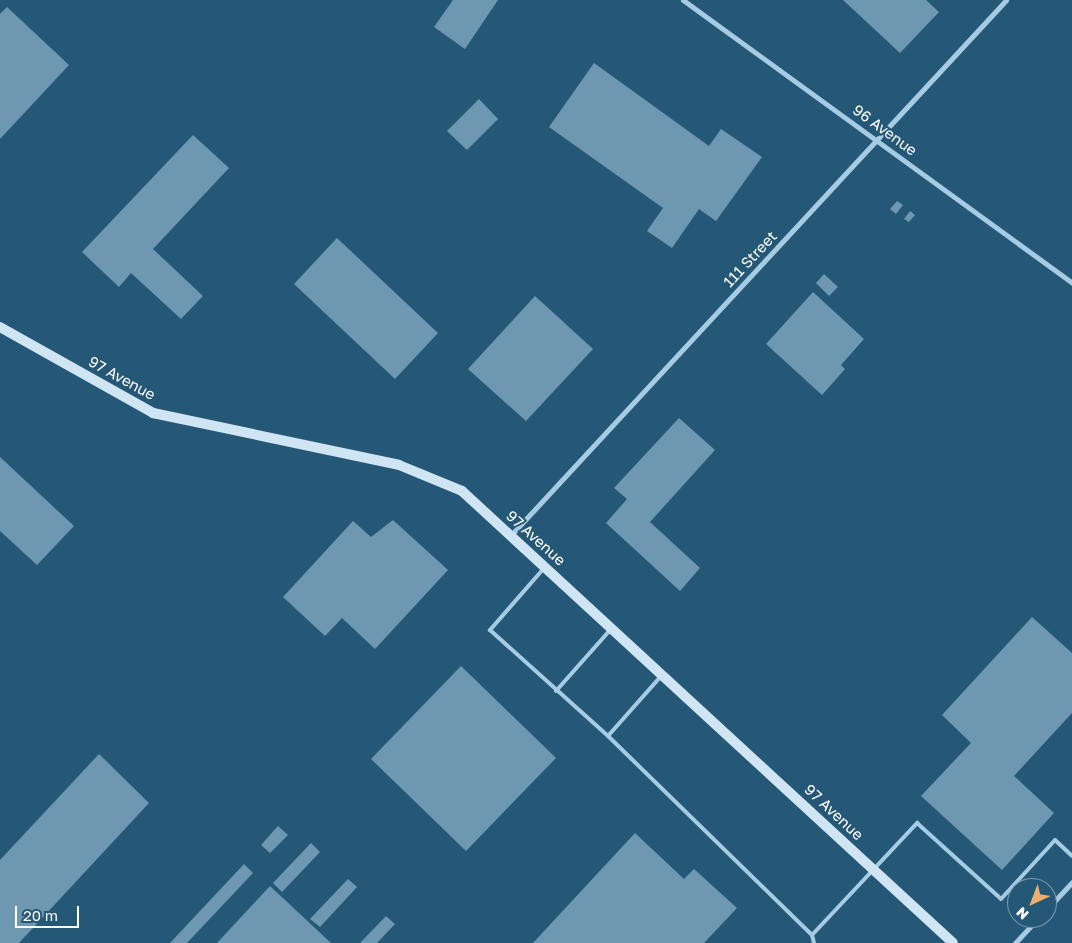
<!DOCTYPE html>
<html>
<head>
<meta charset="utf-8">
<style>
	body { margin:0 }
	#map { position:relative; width:1072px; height:943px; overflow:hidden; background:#255877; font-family:"Golos Text",sans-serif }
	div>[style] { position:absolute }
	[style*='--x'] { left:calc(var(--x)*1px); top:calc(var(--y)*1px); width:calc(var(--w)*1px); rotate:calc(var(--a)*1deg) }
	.building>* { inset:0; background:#6e98b2 }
	.lane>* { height:4px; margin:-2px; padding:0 2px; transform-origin:2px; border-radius:2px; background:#a6cce3 }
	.street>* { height:5px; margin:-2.5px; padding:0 2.5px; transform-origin:2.5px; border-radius:2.5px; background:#a6cce3 }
	.secondary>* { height:10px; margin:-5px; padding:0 5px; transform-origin:5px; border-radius:5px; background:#cfe5f3 }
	span { translate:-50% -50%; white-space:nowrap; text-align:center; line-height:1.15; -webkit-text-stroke:4px #255877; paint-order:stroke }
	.street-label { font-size:15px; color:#fff }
	.north { position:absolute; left:1007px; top:878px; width:50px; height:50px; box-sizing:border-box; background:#255877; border:1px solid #7c9bad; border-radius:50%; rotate:223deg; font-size:14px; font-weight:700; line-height:20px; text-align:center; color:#fff }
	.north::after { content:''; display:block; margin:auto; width:18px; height:22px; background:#ecb06a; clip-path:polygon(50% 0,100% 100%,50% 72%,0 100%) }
	.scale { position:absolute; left:15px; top:906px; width:64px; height:22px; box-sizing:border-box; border:2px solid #fff; border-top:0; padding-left:6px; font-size:15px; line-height:18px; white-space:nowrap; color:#fff; -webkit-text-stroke:4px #255877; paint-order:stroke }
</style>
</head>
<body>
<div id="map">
	<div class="building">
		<div style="clip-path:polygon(453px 0,498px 0,465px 49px,434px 27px)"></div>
		<div style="clip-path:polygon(843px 0,926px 0,939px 12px,900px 53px)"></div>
		<div style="clip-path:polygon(7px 7px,69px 65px,0 139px,0 14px)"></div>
		<div style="clip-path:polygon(594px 63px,709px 146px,721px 129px,762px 157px,716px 221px,699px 209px,672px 248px,647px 231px,663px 208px,549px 127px)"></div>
		<div style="clip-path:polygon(479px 99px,498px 119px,467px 150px,447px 131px)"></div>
		<div style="clip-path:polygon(193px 135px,229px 168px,153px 249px,203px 296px,181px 319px,131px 273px,119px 287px,82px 252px)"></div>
		<div style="clip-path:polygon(897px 201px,903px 205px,896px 214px,890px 209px)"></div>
		<div style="clip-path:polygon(910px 211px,915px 215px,909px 222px,904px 219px)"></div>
		<div style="clip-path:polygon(337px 238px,438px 333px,395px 379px,294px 284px)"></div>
		<div style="clip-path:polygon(824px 274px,838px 287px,829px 296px,816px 283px)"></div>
		<div style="clip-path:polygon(813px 292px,864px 339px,841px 365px,845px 369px,822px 395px,766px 344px)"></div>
		<div style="clip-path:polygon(535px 296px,593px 349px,526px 421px,468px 369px)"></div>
		<div style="clip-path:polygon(679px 418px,715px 450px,650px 522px,700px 568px,680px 591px,606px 523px,627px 499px,614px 488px)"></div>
		<div style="clip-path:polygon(0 457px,74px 526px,37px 565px,0 531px)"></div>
		<div style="clip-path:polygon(393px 520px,448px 570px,375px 649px,342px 618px,325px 636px,283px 597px,353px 521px,371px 537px)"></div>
		<div style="clip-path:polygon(1032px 617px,1072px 653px,1072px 713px,1014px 776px,1054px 813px,1002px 870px,921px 796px,971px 743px,942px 715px)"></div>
		<div style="clip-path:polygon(461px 666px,556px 758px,466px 851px,371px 759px)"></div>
		<div style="clip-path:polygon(99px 754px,149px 803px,19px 943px,0 943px,0 860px)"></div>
		<div style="clip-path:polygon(278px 826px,288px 835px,270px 853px,261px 845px)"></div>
		<div style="clip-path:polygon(635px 833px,684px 879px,694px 869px,737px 908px,704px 943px,533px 943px)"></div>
		<div style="clip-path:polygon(311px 843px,320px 852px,282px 892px,273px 883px)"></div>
		<div style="clip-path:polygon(244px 864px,253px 873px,187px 943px,170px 943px)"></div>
		<div style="clip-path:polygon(348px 879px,357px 887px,320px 927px,310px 919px)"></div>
		<div style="clip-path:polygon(270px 886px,331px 943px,217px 943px)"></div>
		<div style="clip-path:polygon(386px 916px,395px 924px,377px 943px,360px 943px)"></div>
	</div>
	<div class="lane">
		<div style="--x:545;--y:567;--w:84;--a:131.1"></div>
		<div style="--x:490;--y:630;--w:159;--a:41.9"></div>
		<div style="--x:608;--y:736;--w:285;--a:44.3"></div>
		<div style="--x:812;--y:935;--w:8;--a:76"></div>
		<div style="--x:556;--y:691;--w:83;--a:-48.4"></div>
		<div style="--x:608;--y:736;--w:80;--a:-48.5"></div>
		<div style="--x:812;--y:935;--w:154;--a:-46.8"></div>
		<div style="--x:917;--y:823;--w:113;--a:42.1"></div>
		<div style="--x:1001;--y:899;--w:80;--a:-47.5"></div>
		<div style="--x:1055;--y:840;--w:23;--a:43"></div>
	</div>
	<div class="street">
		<div style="--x:683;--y:0;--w:481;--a:36"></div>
		<div style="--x:511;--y:535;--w:729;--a:-47.22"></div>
		<div style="--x:1047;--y:909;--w:37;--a:-47"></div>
		<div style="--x:1015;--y:943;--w:34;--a:-47"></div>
	</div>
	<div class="secondary">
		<div style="--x:0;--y:327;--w:176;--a:29.3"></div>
		<div style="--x:153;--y:413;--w:251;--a:11.9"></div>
		<div style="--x:399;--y:465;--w:68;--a:22.4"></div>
		<div style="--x:462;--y:491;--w:667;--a:42.63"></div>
	</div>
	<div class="street-label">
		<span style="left:885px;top:130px;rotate:36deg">96 Avenue</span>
		<span style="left:750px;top:259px;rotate:-47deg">111 Street</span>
		<span style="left:122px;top:378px;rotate:29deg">97 Avenue</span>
		<span style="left:536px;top:538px;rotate:42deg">97 Avenue</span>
		<span style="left:834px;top:812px;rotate:43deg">97 Avenue</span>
	</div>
	<div class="north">N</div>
	<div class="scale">20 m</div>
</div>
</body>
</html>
